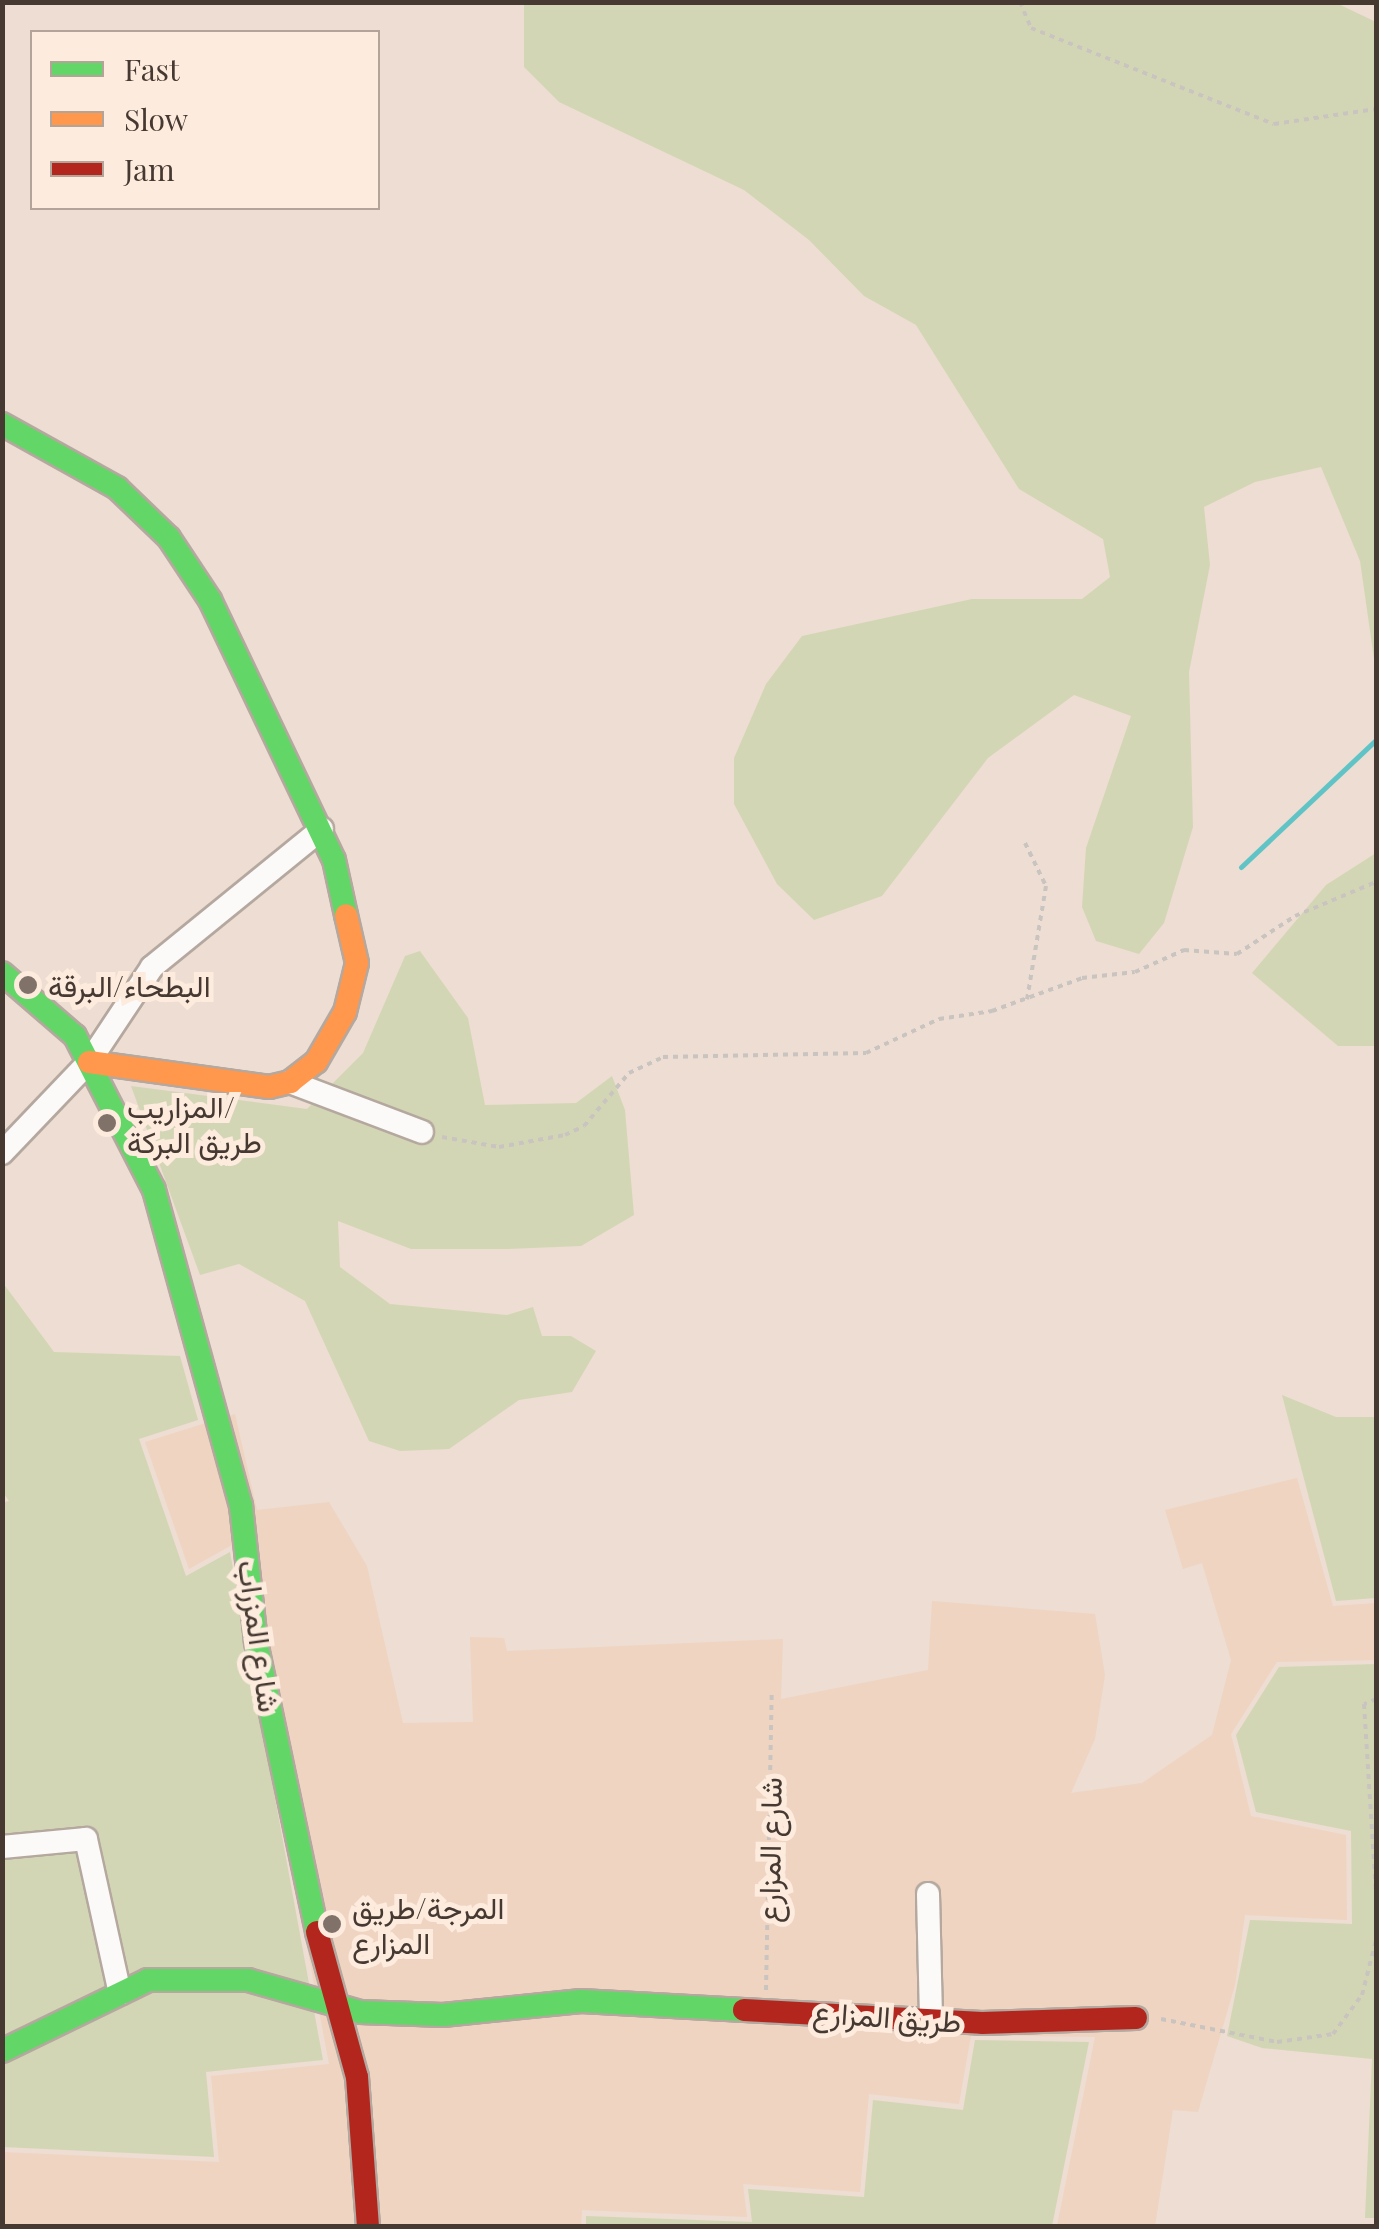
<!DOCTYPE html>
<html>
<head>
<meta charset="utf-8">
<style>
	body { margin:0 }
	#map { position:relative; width:1379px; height:2229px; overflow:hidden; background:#edddd2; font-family:"Playfair Display",Vazirmatn,serif }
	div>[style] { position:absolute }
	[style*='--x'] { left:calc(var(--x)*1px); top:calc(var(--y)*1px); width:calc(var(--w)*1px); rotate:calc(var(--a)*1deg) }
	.built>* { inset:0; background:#efd4c1 }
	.green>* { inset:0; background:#d3d6b4 }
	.stream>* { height:5px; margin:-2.5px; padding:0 2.5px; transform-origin:2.5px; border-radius:2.5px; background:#60c4c6 }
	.path>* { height:4px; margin-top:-2px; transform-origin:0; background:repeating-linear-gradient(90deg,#c9c4c0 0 5px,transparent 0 10px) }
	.roads { filter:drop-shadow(2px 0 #b4a89f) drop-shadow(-2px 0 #b4a89f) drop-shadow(0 2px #b4a89f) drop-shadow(0 -2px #b4a89f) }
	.street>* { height:22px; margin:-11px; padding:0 11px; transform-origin:11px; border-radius:11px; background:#fcfaf8 }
	.fast>* { height:22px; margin:-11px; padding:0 11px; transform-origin:11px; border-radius:11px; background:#63d668 }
	.slow>* { height:22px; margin:-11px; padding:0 11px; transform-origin:11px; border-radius:11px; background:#ff974d }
	.jam>* { height:22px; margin:-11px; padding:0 11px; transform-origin:11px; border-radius:11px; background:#b3261e }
	.dots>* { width:28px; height:28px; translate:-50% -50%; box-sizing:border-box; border:5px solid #fdebde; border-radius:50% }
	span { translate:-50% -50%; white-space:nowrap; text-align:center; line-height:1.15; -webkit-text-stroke:10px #fdebde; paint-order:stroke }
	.poi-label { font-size:30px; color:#453931 }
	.left { translate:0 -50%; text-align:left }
	.street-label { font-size:30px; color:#453931 }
	.frame { position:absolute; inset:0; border:5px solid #453931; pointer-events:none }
	.legend { position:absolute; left:30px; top:30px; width:350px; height:180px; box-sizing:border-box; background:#fdebde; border:2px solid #b3a499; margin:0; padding:12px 18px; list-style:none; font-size:30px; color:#453931 }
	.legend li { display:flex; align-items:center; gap:20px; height:50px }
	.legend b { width:50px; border:2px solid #b3a499 }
</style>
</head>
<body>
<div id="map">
	<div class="built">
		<div style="clip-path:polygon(235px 1414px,257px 1510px,329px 1502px,367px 1566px,403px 1723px,473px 1722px,470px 1637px,504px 1638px,507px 1651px,783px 1639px,781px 1699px,928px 1670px,932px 1601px,1095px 1614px,1105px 1675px,1095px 1739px,1071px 1793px,1142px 1783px,1212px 1735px,1231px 1660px,1202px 1563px,1183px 1569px,1165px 1510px,1297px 1478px,1333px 1606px,1376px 1603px,1376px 1660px,1277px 1662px,1231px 1734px,1251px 1816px,1346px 1835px,1347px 1920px,1245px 1915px,1235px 1985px,1198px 2112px,1173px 2110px,1155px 2226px,1057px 2226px,1095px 2037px,971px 2035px,959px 2104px,869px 2094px,860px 2192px,743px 2184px,747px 2217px,582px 2210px,581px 2226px,3px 2226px,3px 2152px,219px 2162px,211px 2076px,329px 2064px,232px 1545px,189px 1569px,145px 1442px)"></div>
	</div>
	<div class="green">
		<div style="clip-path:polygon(1334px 2px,1376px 22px,1376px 673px,1360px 561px,1321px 467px,1255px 482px,1204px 507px,1210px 565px,1189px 672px,1193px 827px,1164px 923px,1139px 954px,1096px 941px,1082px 907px,1086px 848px,1131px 716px,1074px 695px,988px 758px,882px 896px,814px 920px,777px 884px,734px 804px,734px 758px,766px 684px,802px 636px,972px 599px,1082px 599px,1110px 577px,1103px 539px,1019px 489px,916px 325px,864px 296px,809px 240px,744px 190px,559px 102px,524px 67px,524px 3px)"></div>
		<div style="clip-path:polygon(1376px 853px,1376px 1046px,1338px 1046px,1252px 973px,1326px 885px)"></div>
		<div style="clip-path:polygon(420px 951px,468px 1018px,485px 1105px,576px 1103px,612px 1076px,625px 1110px,634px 1215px,581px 1246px,507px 1249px,411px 1249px,338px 1221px,340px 1267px,390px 1304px,507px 1315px,533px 1307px,542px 1336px,571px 1336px,596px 1351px,572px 1392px,519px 1400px,449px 1449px,400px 1451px,369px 1441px,305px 1301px,239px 1264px,200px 1275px,131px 1086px,307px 1109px,363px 1053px,405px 956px)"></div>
		<div style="clip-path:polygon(3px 1283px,54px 1352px,180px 1356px,198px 1420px,139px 1439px,186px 1576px,230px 1552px,323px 2060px,206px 2072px,214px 2157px,3px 2147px,2px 1503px,9px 1501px,2px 1491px)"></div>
		<div style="clip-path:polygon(1282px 1395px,1336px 1417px,1376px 1417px,1376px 1598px,1336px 1601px)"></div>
		<div style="clip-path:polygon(1376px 1664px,1376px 2218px,1365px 2218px,1372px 2059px,1262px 2048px,1227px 2036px,1250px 1920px,1352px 1924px,1351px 1831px,1256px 1812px,1236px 1735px,1279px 1667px)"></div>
		<div style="clip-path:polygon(975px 2040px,1089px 2042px,1052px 2226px,586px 2226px,586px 2216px,752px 2222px,748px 2189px,864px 2197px,873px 2100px,963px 2110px)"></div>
	</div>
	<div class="stream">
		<div style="--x:1241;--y:867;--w:185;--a:-43.3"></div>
	</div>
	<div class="path">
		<div style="--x:1020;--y:2;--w:28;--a:67"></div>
		<div style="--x:1031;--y:28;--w:261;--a:21.6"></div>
		<div style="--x:1274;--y:124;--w:103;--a:-8.4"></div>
		<div style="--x:1025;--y:843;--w:48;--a:64"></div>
		<div style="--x:1046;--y:886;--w:115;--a:99.5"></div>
		<div style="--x:442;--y:1137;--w:58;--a:10"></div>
		<div style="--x:499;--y:1147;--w:67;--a:-10.3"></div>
		<div style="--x:565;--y:1135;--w:21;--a:-25"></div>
		<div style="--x:584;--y:1126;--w:70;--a:-49.7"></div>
		<div style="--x:629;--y:1073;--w:38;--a:-25"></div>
		<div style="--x:663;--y:1057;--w:203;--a:-1.1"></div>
		<div style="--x:866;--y:1053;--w:81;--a:-25"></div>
		<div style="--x:939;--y:1019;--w:54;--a:-8.6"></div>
		<div style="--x:992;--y:1011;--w:96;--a:-20.1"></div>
		<div style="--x:1082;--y:978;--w:53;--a:-6.5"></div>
		<div style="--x:1135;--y:972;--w:54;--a:-24.2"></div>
		<div style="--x:1184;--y:950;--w:53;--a:4.3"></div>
		<div style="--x:1237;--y:954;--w:69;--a:-33.2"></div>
		<div style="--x:1295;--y:916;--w:88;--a:-22.8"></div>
		<div style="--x:1376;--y:1699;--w:13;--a:157"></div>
		<div style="--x:1364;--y:1704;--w:190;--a:86.4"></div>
		<div style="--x:766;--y:1990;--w:299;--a:-88.9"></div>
		<div style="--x:1161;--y:2019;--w:118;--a:11.2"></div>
		<div style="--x:1277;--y:2042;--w:57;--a:-8.1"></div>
		<div style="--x:1333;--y:2034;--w:49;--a:-53.4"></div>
		<div style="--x:1362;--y:1995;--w:57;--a:-75.7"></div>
	</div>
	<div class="roads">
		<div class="street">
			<div style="--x:290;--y:1082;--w:141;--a:20.7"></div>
			<div style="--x:2;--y:1153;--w:126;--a:-46.3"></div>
			<div style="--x:89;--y:1062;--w:114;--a:-56.4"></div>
			<div style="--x:152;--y:967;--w:219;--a:-39.1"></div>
			<div style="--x:2;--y:1847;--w:84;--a:-5.4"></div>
			<div style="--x:86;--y:1839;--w:158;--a:77.6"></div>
			<div style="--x:928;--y:1894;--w:125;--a:88.6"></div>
		</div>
		<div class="fast">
			<div style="--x:2;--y:424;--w:132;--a:29.1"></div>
			<div style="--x:117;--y:488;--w:72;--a:43.9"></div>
			<div style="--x:169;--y:538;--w:74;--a:56.5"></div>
			<div style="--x:210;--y:600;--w:288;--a:64.5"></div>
			<div style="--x:334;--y:860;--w:56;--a:77.7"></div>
			<div style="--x:2;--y:973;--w:96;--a:40.8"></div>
			<div style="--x:75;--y:1036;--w:173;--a:62.8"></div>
			<div style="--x:154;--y:1190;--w:328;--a:74.6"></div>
			<div style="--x:241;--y:1506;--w:137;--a:83.7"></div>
			<div style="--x:256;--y:1642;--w:296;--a:78.1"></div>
			<div style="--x:2;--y:2051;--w:162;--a:-25.9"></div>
			<div style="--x:148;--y:1980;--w:100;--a:0"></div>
			<div style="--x:248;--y:1980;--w:116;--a:15.9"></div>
			<div style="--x:360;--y:2012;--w:83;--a:2.1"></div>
			<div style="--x:443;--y:2015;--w:139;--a:-5.8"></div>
			<div style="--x:581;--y:2001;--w:163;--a:3.2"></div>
		</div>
		<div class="slow">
			<div style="--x:89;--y:1062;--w:182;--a:7.9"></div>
			<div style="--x:269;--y:1087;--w:22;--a:-13"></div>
			<div style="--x:290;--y:1082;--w:33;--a:-38"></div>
			<div style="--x:316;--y:1062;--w:58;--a:-59.9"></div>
			<div style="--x:345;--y:1012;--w:50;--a:-76.2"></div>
			<div style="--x:357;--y:963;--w:49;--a:-102.9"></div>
		</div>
		<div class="jam">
			<div style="--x:317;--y:1932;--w:150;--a:74.6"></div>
			<div style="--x:357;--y:2077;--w:149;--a:85.8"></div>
			<div style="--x:744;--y:2010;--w:238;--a:3.1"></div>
			<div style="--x:982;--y:2023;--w:154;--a:-1.9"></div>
		</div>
	</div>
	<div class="dots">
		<div style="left:28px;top:985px;background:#807269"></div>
		<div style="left:107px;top:1123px;background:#807269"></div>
		<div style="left:332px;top:1924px;background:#807269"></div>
	</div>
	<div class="poi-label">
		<span class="left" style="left:48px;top:985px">البطحاء/البرقة</span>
		<span class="left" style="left:127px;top:1123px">المزاريب/<br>طريق البركة</span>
		<span class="left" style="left:352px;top:1924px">المرجة/طريق<br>المزارع</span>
	</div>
	<div class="street-label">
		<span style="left:260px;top:1636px;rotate:82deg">شارع المزراب</span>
		<span style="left:769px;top:1850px;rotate:-89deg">شارع المزارع</span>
		<span style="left:887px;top:2016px;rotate:4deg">طريق المزارع</span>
	</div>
	<div class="frame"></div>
	<ul class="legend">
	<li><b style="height:12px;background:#63d668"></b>Fast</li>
	<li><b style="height:12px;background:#ff974d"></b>Slow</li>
	<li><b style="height:12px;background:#b3261e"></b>Jam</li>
	</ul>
</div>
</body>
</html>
